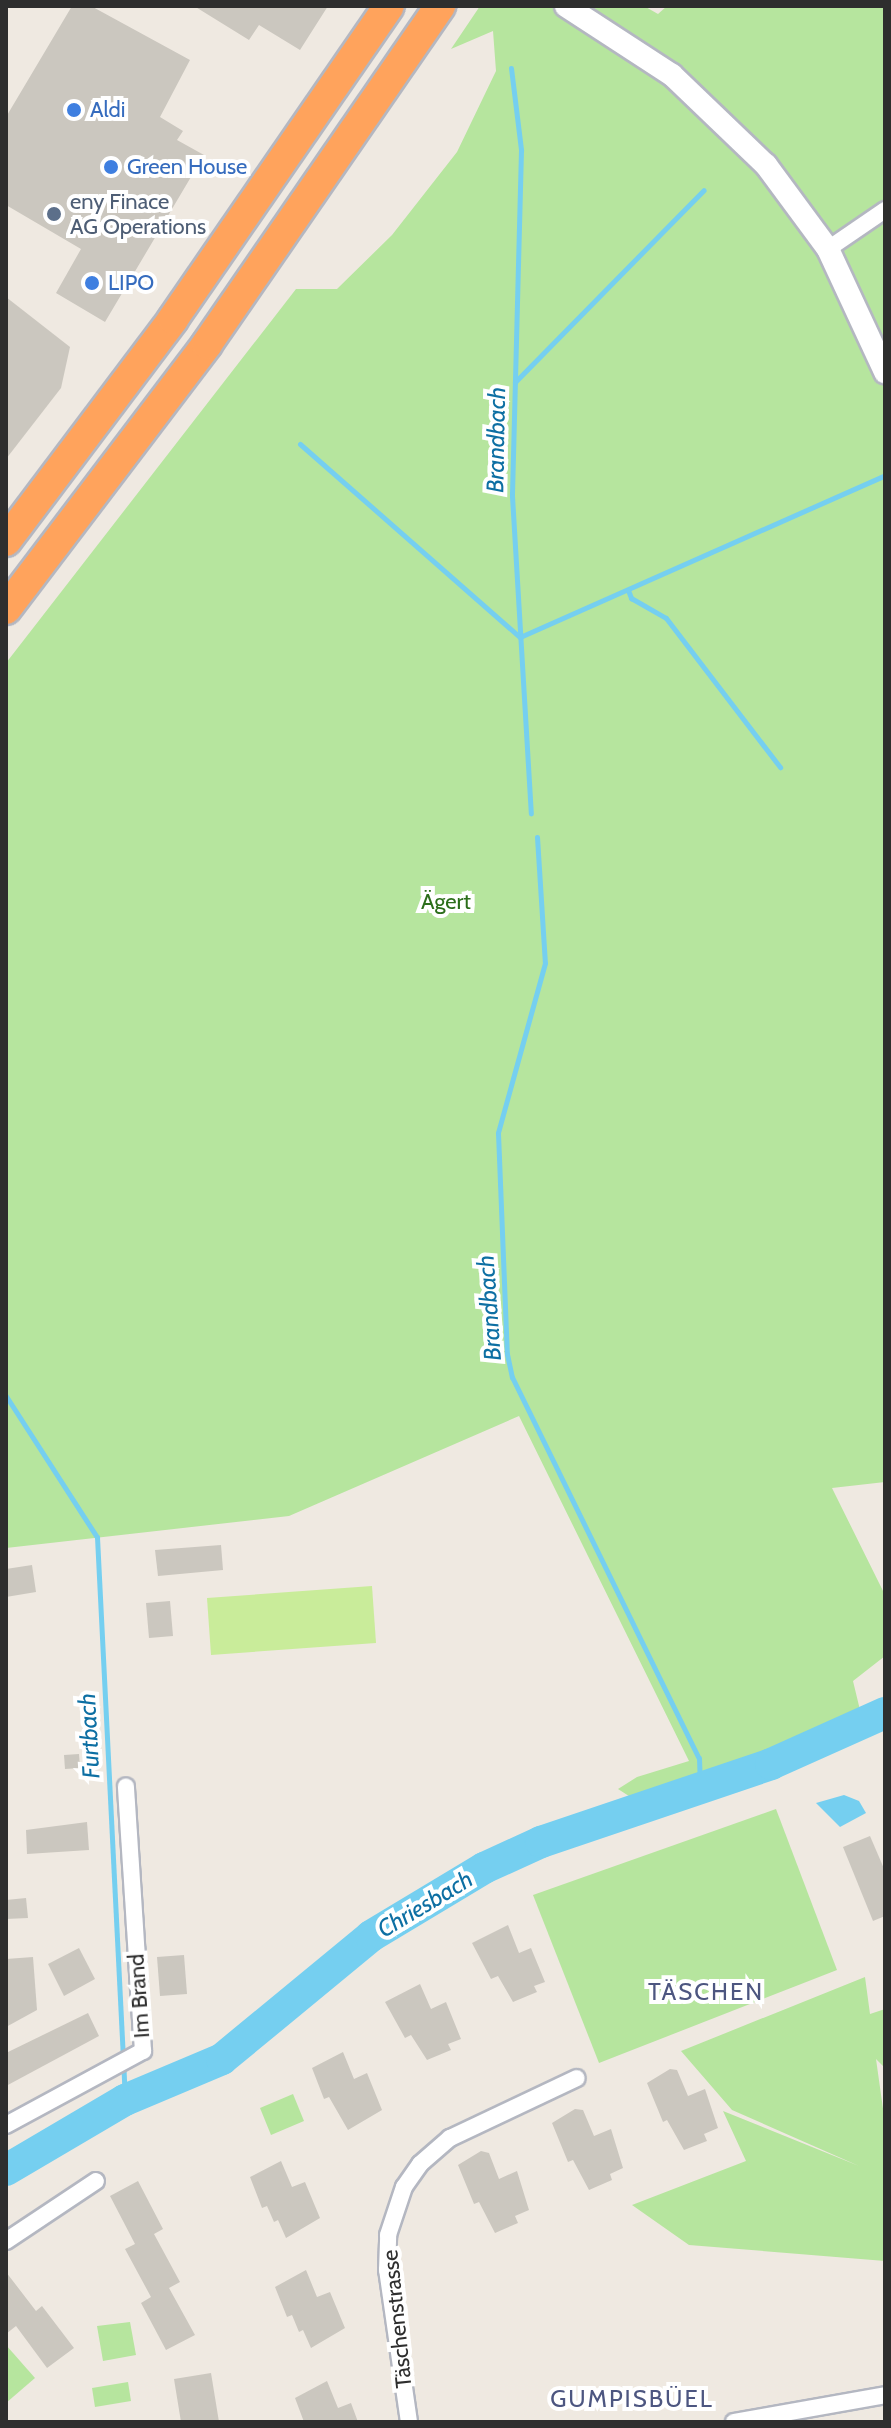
<!DOCTYPE html>
<html>
<head>
<meta charset="utf-8">
<style>
	body { margin:0 }
	#map { position:relative; width:891px; height:2428px; overflow:hidden; background:#efe9e1; font-family:Cabin,sans-serif }
	div>[style] { position:absolute }
	[style*='--x'] { left:calc(var(--x)*1px); top:calc(var(--y)*1px); width:calc(var(--w)*1px); rotate:calc(var(--a)*1deg) }
	.green>* { inset:0; background:#b6e59e }
	.pitch>* { inset:0; background:#c9ec9a }
	.water>* { inset:0; background:#75cff0 }
	.stream>* { height:5px; margin:-2.5px; padding:0 2.5px; transform-origin:2.5px; border-radius:2.5px; background:#75cff0 }
	.river>* { height:32px; margin:-16px; padding:0 16px; transform-origin:16px; border-radius:16px; background:#75cff0 }
	.building>* { inset:0; background:#cbc7bf }
	.roads { filter:drop-shadow(2px 0 #b4b7c1) drop-shadow(-2px 0 #b4b7c1) drop-shadow(0 2px #b4b7c1) drop-shadow(0 -2px #b4b7c1) }
	.street>* { height:16px; margin:-8px; padding:0 8px; transform-origin:8px; border-radius:8px; background:#fff }
	.secondary>* { height:22px; margin:-11px; padding:0 11px; transform-origin:11px; border-radius:11px; background:#fff }
	.highway>* { height:30px; margin:-15px; padding:0 15px; transform-origin:15px; border-radius:15px; background:#ffa35c }
	.dots>* { width:22px; height:22px; translate:-50% -50%; box-sizing:border-box; border:4px solid #fff; border-radius:50% }
	span { translate:-50% -50%; white-space:nowrap; text-align:center; line-height:1.15; -webkit-text-stroke:8px #fff; paint-order:stroke }
	.shop-label { font-size:22px; color:#366cbe }
	.left { translate:0 -50%; text-align:left }
	.service-label { font-size:22px; color:#4e5e75 }
	.park-label { font-size:22px; color:#2c6e1b }
	.street-label { font-size:22px; color:#2e2e2e }
	.water-label { font-size:24px; color:#0d6fa3; font-style:italic }
	.neighbourhood-label { font-size:24px; color:#4d5680; letter-spacing:2px }
	.frame { position:absolute; inset:0; border:8px solid #2e2e2e; pointer-events:none }
</style>
</head>
<body>
<div id="map">
	<div class="green">
		<div style="clip-path:polygon(480px 6px,644px 6px,658px 14px,667px 6px,885px 6px,885px 1482px,832px 1488px,885px 1595px,885px 1656px,853px 1681px,860px 1710px,749px 1762px,632px 1798px,618px 1789px,637px 1777px,689px 1761px,519px 1416px,289px 1516px,6px 1548px,6px 663px,296px 289px,337px 289px,392px 235px,457px 152px,496px 71px,493px 31px,451px 49px)"></div>
		<div style="clip-path:polygon(776px 1809px,837px 1970px,599px 2063px,533px 1895px)"></div>
		<div style="clip-path:polygon(865px 1977px,870px 2014px,885px 2009px,885px 2068px,876px 2059px,885px 2123px,885px 2261px,689px 2245px,632px 2205px,746px 2161px,723px 2111px,859px 2166px,732px 2110px,681px 2051px)"></div>
		<div style="clip-path:polygon(293px 2094px,304px 2121px,271px 2135px,260px 2108px)"></div>
		<div style="clip-path:polygon(130px 2322px,136px 2355px,103px 2361px,97px 2326px)"></div>
		<div style="clip-path:polygon(6px 2345px,35px 2378px,6px 2403px)"></div>
		<div style="clip-path:polygon(128px 2382px,131px 2401px,95px 2407px,92px 2388px)"></div>
	</div>
	<div class="pitch">
		<div style="clip-path:polygon(372px 1586px,376px 1643px,211px 1655px,207px 1598px)"></div>
	</div>
	<div class="water">
		<div style="clip-path:polygon(844px 1795px,859px 1801px,866px 1813px,840px 1827px,816px 1803px)"></div>
	</div>
	<div class="stream">
		<div style="--x:511;--y:68;--w:83;--a:83"></div>
		<div style="--x:521;--y:150;--w:346;--a:91.5"></div>
		<div style="--x:512;--y:496;--w:318;--a:86.6"></div>
		<div style="--x:515;--y:382;--w:269;--a:-45.5"></div>
		<div style="--x:300;--y:444;--w:293;--a:41.3"></div>
		<div style="--x:520;--y:637;--w:399;--a:-23.9"></div>
		<div style="--x:628;--y:590;--w:9;--a:69"></div>
		<div style="--x:631;--y:598;--w:40;--a:29.7"></div>
		<div style="--x:666;--y:618;--w:188;--a:52.6"></div>
		<div style="--x:537;--y:837;--w:126;--a:86.4"></div>
		<div style="--x:545;--y:963;--w:176;--a:105.5"></div>
		<div style="--x:498;--y:1133;--w:221;--a:87.7"></div>
		<div style="--x:507;--y:1354;--w:24;--a:78"></div>
		<div style="--x:512;--y:1377;--w:424;--a:63.9"></div>
		<div style="--x:699;--y:1758;--w:30;--a:88"></div>
		<div style="--x:6;--y:1396;--w:168;--a:57.2"></div>
		<div style="--x:97;--y:1537;--w:564;--a:87.15"></div>
	</div>
	<div class="river">
		<div style="--x:6;--y:2170;--w:138;--a:-30.5"></div>
		<div style="--x:125;--y:2100;--w:105;--a:-22.9"></div>
		<div style="--x:222;--y:2059;--w:193;--a:-39.5"></div>
		<div style="--x:371;--y:1936;--w:132;--a:-31"></div>
		<div style="--x:484;--y:1868;--w:63;--a:-24.5"></div>
		<div style="--x:541;--y:1842;--w:243;--a:-18.7"></div>
		<div style="--x:771;--y:1764;--w:125;--a:-24.1"></div>
	</div>
	<div class="building">
		<div style="clip-path:polygon(72px 6px,91px 6px,190px 60px,160px 117px,183px 131px,177px 140px,204px 155px,105px 322px,56px 293px,81px 249px,6px 205px,6px 117px)"></div>
		<div style="clip-path:polygon(194px 6px,328px 6px,300px 50px,259px 25px,249px 40px)"></div>
		<div style="clip-path:polygon(6px 297px,70px 347px,61px 388px,6px 459px)"></div>
		<div style="clip-path:polygon(221px 1545px,223px 1570px,158px 1576px,155px 1550px)"></div>
		<div style="clip-path:polygon(32px 1565px,36px 1592px,6px 1597px,6px 1569px)"></div>
		<div style="clip-path:polygon(170px 1601px,173px 1636px,149px 1638px,146px 1603px)"></div>
		<div style="clip-path:polygon(79px 1754px,80px 1768px,65px 1769px,64px 1755px)"></div>
		<div style="clip-path:polygon(87px 1822px,89px 1850px,27px 1854px,26px 1830px)"></div>
		<div style="clip-path:polygon(870px 1836px,885px 1871px,885px 1916px,873px 1921px,843px 1847px)"></div>
		<div style="clip-path:polygon(26px 1898px,28px 1918px,6px 1919px,6px 1900px)"></div>
		<div style="clip-path:polygon(508px 1925px,519px 1953px,531px 1948px,545px 1982px,534px 1986px,537px 1992px,513px 2002px,498px 1976px,491px 1979px,472px 1943px)"></div>
		<div style="clip-path:polygon(79px 1948px,95px 1979px,64px 1996px,48px 1964px)"></div>
		<div style="clip-path:polygon(184px 1955px,187px 1994px,160px 1996px,157px 1957px)"></div>
		<div style="clip-path:polygon(33px 1957px,37px 2010px,6px 2027px,6px 1959px)"></div>
		<div style="clip-path:polygon(420px 1984px,431px 2009px,446px 2002px,461px 2039px,448px 2044px,451px 2050px,427px 2060px,411px 2035px,405px 2038px,385px 2002px)"></div>
		<div style="clip-path:polygon(88px 2013px,99px 2036px,6px 2086px,6px 2053px)"></div>
		<div style="clip-path:polygon(343px 2052px,354px 2079px,367px 2073px,382px 2110px,348px 2130px,329px 2097px,324px 2099px,312px 2068px)"></div>
		<div style="clip-path:polygon(670px 2069px,677px 2070px,688px 2096px,705px 2089px,718px 2128px,704px 2134px,707px 2141px,684px 2150px,667px 2120px,663px 2122px,647px 2083px)"></div>
		<div style="clip-path:polygon(575px 2109px,583px 2110px,594px 2136px,611px 2129px,623px 2168px,610px 2174px,612px 2180px,589px 2190px,573px 2160px,568px 2162px,552px 2123px)"></div>
		<div style="clip-path:polygon(481px 2151px,489px 2153px,499px 2179px,517px 2171px,529px 2210px,515px 2216px,518px 2223px,495px 2233px,479px 2202px,474px 2204px,458px 2165px)"></div>
		<div style="clip-path:polygon(281px 2161px,292px 2187px,305px 2182px,320px 2218px,286px 2238px,278px 2220px,274px 2222px,267px 2206px,262px 2208px,250px 2177px)"></div>
		<div style="clip-path:polygon(138px 2181px,163px 2229px,154px 2234px,180px 2282px,169px 2288px,195px 2335px,166px 2350px,141px 2303px,151px 2297px,125px 2249px,135px 2244px,110px 2196px)"></div>
		<div style="clip-path:polygon(306px 2270px,317px 2297px,330px 2292px,345px 2328px,311px 2348px,303px 2330px,299px 2332px,292px 2315px,287px 2317px,275px 2287px)"></div>
		<div style="clip-path:polygon(6px 2272px,36px 2311px,42px 2306px,74px 2348px,47px 2368px,16px 2326px,6px 2334px)"></div>
		<div style="clip-path:polygon(211px 2373px,219px 2422px,181px 2422px,174px 2379px)"></div>
		<div style="clip-path:polygon(327px 2381px,338px 2408px,351px 2403px,358px 2422px,304px 2422px,295px 2398px)"></div>
	</div>
	<div class="roads">
		<div class="street">
			<div style="--x:828;--y:249;--w:69;--a:-34.4"></div>
			<div style="--x:6;--y:2125;--w:156;--a:-28.4"></div>
			<div style="--x:143;--y:2051;--w:265;--a:-93.7"></div>
			<div style="--x:6;--y:2241;--w:108;--a:-33.7"></div>
			<div style="--x:409;--y:2422;--w:154;--a:-98.2"></div>
			<div style="--x:387;--y:2270;--w:35;--a:-88"></div>
			<div style="--x:388;--y:2235;--w:51;--a:-71.6"></div>
			<div style="--x:404;--y:2187;--w:28;--a:-55"></div>
			<div style="--x:420;--y:2164;--w:40;--a:-41"></div>
			<div style="--x:450;--y:2138;--w:140;--a:-25.3"></div>
			<div style="--x:734;--y:2422;--w:153;--a:-10.1"></div>
		</div>
		<div class="secondary">
			<div style="--x:566;--y:6;--w:126;--a:33.1"></div>
			<div style="--x:672;--y:75;--w:130;--a:43.8"></div>
			<div style="--x:766;--y:165;--w:104;--a:53.6"></div>
			<div style="--x:828;--y:249;--w:136;--a:65.1"></div>
		</div>
		<div class="highway">
			<div style="--x:6;--y:541;--w:278;--a:-53"></div>
			<div style="--x:173;--y:319;--w:380;--a:-55.4"></div>
			<div style="--x:6;--y:609;--w:333;--a:-52.8"></div>
			<div style="--x:207;--y:344;--w:411;--a:-55.4"></div>
		</div>
	</div>
	<div class="dots">
		<div style="left:74px;top:110px;background:#3f7fe0"></div>
		<div style="left:111px;top:167px;background:#3f7fe0"></div>
		<div style="left:54px;top:214px;background:#5c6f8a"></div>
		<div style="left:92px;top:283px;background:#3f7fe0"></div>
	</div>
	<div class="shop-label">
		<span class="left" style="left:90px;top:110px">Aldi</span>
		<span class="left" style="left:127px;top:167px">Green House</span>
		<span class="left" style="left:108px;top:283px">LIPO</span>
	</div>
	<div class="service-label">
		<span class="left" style="left:70px;top:214px">eny Finace<br>AG Operations</span>
	</div>
	<div class="park-label">
		<span style="left:446px;top:902px">Ägert</span>
	</div>
	<div class="street-label">
		<span style="left:139px;top:1996px;rotate:-94deg">Im Brand</span>
		<span style="left:397px;top:2319px;rotate:-96deg">Täschenstrasse</span>
	</div>
	<div class="water-label">
		<span style="left:496px;top:440px;rotate:-89deg">Brandbach</span>
		<span style="left:489px;top:1308px;rotate:-94deg">Brandbach</span>
		<span style="left:89px;top:1736px;rotate:-93deg">Furtbach</span>
		<span style="left:425px;top:1904px;rotate:-31deg">Chriesbach</span>
	</div>
	<div class="neighbourhood-label">
		<span style="left:706px;top:1992px">TÄSCHEN</span>
		<span style="left:632px;top:2399px">GUMPISBÜEL</span>
	</div>
	<div class="frame"></div>
</div>
</body>
</html>
